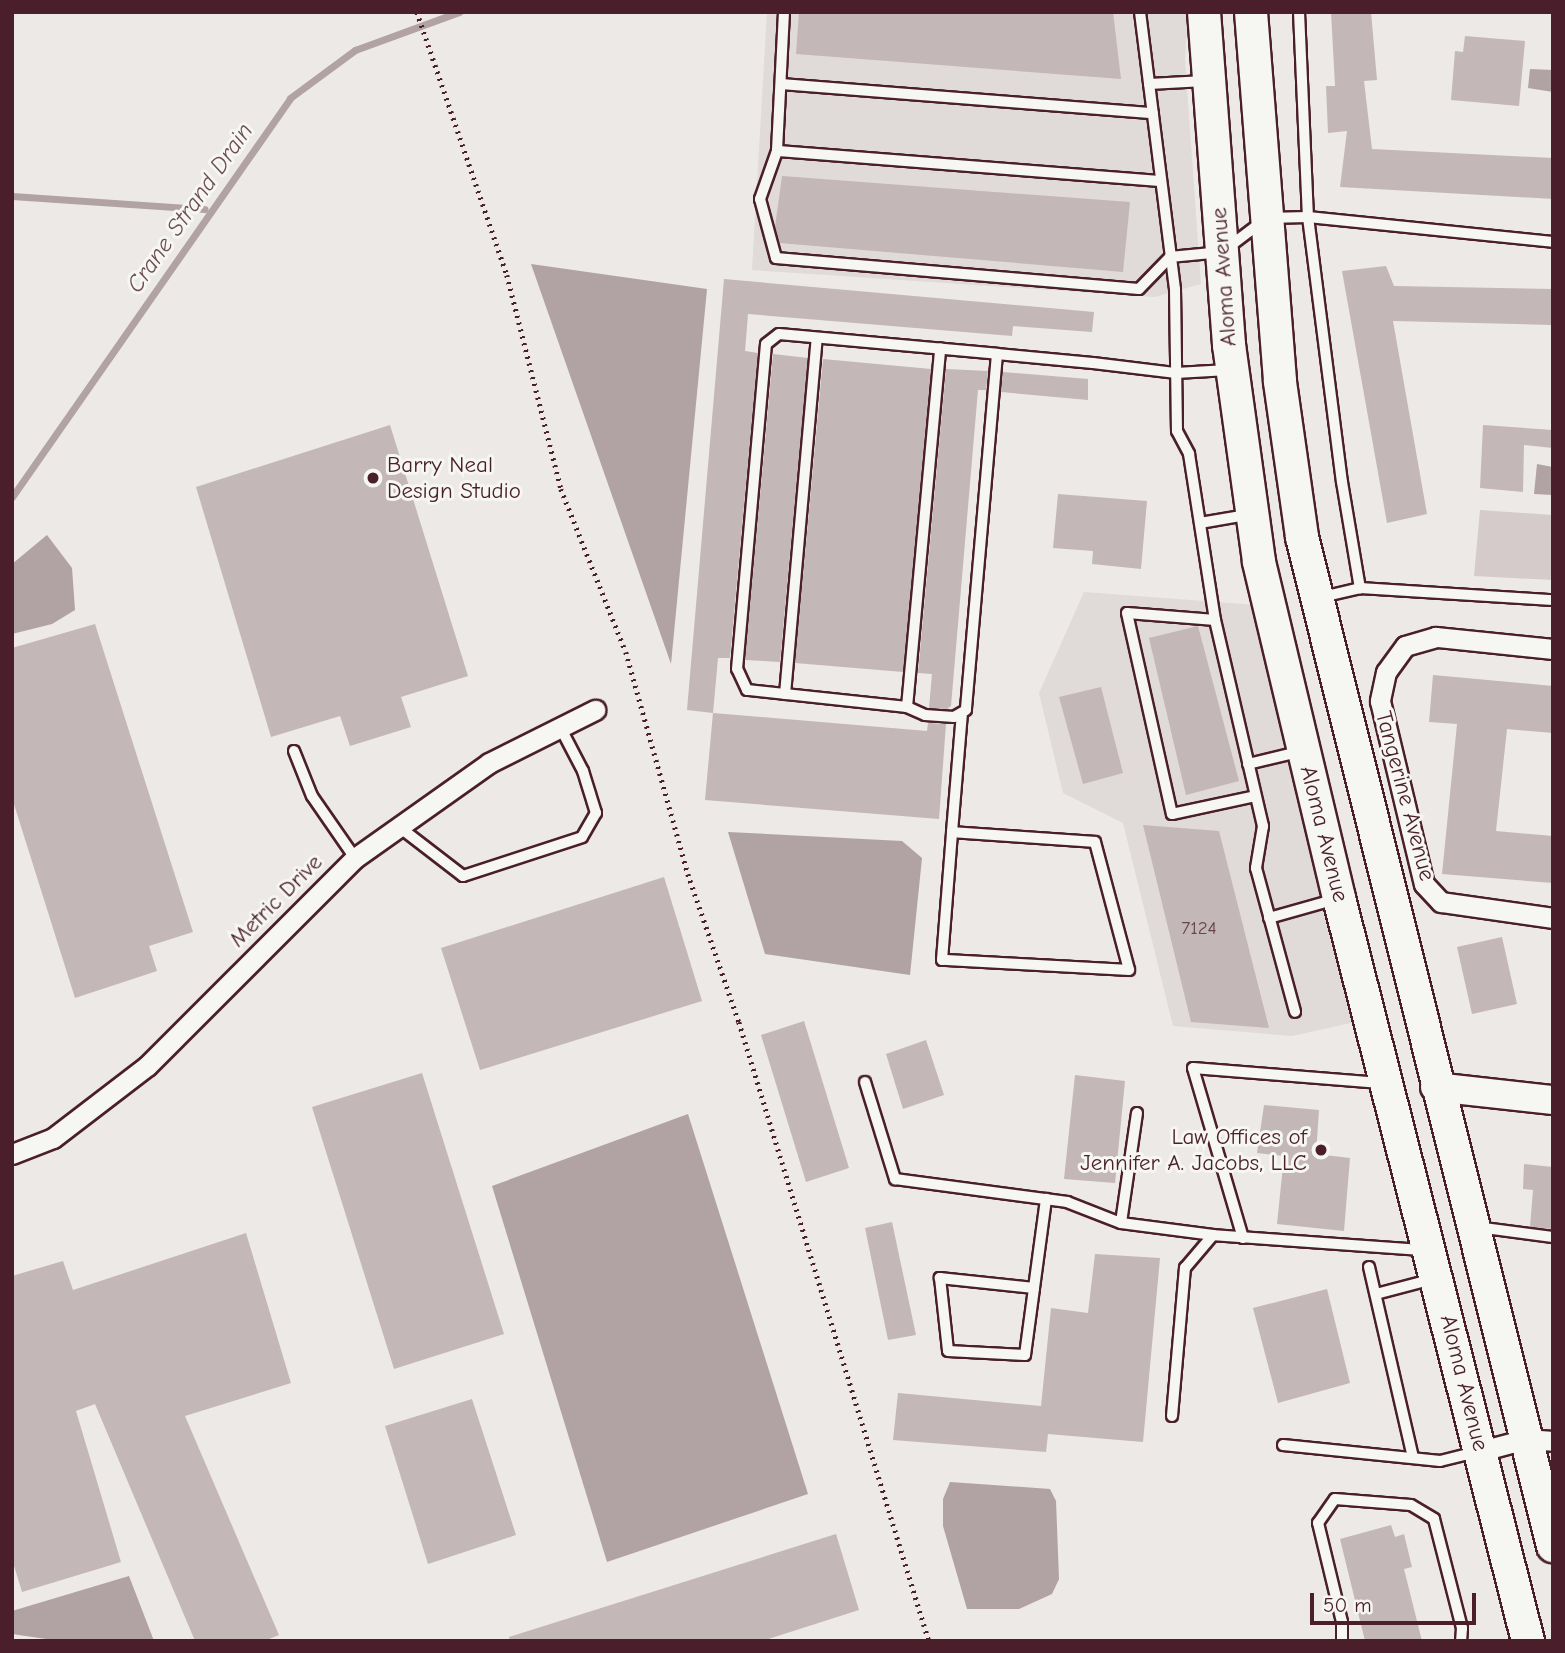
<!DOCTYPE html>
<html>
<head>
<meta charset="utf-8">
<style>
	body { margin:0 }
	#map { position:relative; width:1565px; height:1653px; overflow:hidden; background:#ece9e6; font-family:"Comic Neue",sans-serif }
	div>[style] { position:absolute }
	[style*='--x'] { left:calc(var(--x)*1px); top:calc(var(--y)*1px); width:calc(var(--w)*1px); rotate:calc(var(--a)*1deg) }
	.built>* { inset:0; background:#e0dad8 }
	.green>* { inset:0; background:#d4cbca }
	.water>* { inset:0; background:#b1a2a3 }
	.stream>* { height:7px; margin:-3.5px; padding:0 3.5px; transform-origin:3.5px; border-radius:3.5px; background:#b1a2a3 }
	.building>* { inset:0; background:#c4b7b7 }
	.path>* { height:4.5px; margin-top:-2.25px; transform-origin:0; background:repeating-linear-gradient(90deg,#4a1f2b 0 2px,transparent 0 7px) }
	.roads { filter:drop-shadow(2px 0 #4a1f2b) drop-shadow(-2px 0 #4a1f2b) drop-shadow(0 2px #4a1f2b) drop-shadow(0 -2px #4a1f2b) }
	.lane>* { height:10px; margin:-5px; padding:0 5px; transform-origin:5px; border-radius:5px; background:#f6f6f2 }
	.street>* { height:19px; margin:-9.5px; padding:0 9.5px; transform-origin:9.5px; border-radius:9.5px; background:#f6f6f2 }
	.secondary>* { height:28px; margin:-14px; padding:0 14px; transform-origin:14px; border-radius:14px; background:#f6f6f2 }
	.primary>* { height:32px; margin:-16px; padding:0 16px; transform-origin:16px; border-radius:16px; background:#f6f6f2 }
	.dots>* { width:19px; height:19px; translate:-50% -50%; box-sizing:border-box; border:4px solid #f6f6f2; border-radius:50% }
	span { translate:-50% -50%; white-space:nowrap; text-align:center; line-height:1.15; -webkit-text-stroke:6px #f6f6f2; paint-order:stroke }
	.number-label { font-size:19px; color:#68454e }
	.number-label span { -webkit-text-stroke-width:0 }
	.street-label { font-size:23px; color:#4a1f2b }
	.poi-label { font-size:23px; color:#4a1f2b }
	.left { translate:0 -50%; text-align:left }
	.right { translate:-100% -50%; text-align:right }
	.water-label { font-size:24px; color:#6e4d55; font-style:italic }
	.frame { position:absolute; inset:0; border:14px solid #4a1f2b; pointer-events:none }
	.scale { position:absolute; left:1310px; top:1593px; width:166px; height:32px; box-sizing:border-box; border:4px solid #4a1f2b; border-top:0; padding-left:9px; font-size:21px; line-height:24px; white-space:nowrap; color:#4a1f2b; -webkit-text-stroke:5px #f6f6f2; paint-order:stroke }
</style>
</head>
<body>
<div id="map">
	<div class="built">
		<div style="clip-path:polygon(767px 12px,1188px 12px,1185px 60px,1201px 284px,1155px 297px,752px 270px)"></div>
		<div style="clip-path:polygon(1084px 592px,1256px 605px,1360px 1021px,1292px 1036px,1173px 1026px,1123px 823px,1063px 793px,1039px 693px)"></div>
	</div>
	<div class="green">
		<div style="clip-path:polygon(1480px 510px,1553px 515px,1553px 580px,1474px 576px)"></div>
	</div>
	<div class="water">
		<div style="clip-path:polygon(1530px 69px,1553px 70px,1553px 92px,1528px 88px)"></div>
		<div style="clip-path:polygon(531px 264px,707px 289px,671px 664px)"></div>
		<div style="clip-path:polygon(1537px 464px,1553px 467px,1553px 495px,1534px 494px)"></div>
		<div style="clip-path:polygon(47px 535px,72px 568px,75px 610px,52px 624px,12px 634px,12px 564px)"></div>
		<div style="clip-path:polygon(728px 832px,902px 841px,922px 858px,910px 975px,765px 954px)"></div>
		<div style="clip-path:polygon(688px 1114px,808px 1494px,607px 1562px,492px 1186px)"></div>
		<div style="clip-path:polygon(950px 1482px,1050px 1489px,1056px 1501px,1059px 1579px,1052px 1594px,1019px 1609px,967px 1609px,943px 1526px,943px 1499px)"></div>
		<div style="clip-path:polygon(129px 1576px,154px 1641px,60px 1641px,12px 1634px,12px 1611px)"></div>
	</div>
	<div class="stream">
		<div style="--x:12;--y:196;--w:193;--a:3.9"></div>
		<div style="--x:12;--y:497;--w:486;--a:-55.1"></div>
		<div style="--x:290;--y:98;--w:81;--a:-36.4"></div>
		<div style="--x:355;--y:50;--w:111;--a:-20.1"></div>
	</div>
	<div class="building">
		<div style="clip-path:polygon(799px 12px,1113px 12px,1121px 79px,796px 54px)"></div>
		<div style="clip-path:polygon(1331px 12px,1371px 12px,1377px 80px,1364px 81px,1372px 149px,1553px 158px,1553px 199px,1340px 187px,1347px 131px,1328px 133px,1326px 86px,1335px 86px)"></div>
		<div style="clip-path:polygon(1465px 36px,1525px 41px,1519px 106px,1451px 100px,1455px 51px,1463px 52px)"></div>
		<div style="clip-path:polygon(782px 176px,1130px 202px,1123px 272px,780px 243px,775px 227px)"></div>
		<div style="clip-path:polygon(1386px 266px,1394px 286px,1553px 289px,1553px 325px,1393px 321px,1427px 514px,1387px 523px,1342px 271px)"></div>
		<div style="clip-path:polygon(724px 279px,1094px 312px,1092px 332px,1013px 326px,1012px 336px,748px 314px,745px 351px,758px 353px,730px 658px,718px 658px,713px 713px,687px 710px)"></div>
		<div style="clip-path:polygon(773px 354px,808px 358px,780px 662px,745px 660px)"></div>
		<div style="clip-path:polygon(823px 359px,931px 369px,903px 672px,795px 663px)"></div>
		<div style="clip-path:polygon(946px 369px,988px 371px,986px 390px,978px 390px,951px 706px,947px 709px,929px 708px,932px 674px,918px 673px)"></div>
		<div style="clip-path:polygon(1003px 372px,1088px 379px,1088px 400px,1001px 392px)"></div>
		<div style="clip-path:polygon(390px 425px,468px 676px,401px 697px,411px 727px,350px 746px,340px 716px,271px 737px,196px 487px)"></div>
		<div style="clip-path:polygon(1483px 425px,1553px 430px,1553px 448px,1524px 445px,1523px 492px,1480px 488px)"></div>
		<div style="clip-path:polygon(1058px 494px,1147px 501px,1141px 569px,1092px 564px,1093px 551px,1053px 548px)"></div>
		<div style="clip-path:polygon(95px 624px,193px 932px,149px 946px,157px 971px,75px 998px,12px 798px,12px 648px)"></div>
		<div style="clip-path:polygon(1198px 626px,1239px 781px,1186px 795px,1149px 638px)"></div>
		<div style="clip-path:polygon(1433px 675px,1553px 686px,1553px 733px,1507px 729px,1496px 831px,1553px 836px,1553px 883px,1442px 874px,1457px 724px,1429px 722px)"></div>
		<div style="clip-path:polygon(1101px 687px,1123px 773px,1083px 784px,1059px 697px)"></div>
		<div style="clip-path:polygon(713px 713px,927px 731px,928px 723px,946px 724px,939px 819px,705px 800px)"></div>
		<div style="clip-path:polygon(1143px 825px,1219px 831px,1269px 1028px,1191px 1022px)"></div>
		<div style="clip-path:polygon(664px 877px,702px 1001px,480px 1070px,441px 948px)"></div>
		<div style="clip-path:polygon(1502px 937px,1517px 1004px,1472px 1014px,1457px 947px)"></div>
		<div style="clip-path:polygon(804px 1021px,849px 1168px,806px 1182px,761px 1035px)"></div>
		<div style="clip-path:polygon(926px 1040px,944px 1095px,903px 1109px,886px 1054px)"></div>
		<div style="clip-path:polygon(422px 1073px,504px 1334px,394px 1369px,312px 1107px)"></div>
		<div style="clip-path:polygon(1075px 1075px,1125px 1081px,1115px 1183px,1064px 1179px)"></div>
		<div style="clip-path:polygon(1264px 1105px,1319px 1110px,1316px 1154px,1350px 1158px,1344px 1231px,1277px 1224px,1284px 1156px,1257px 1153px)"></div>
		<div style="clip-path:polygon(1524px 1164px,1553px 1167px,1553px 1229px,1530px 1227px,1533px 1190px,1523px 1189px)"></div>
		<div style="clip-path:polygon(892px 1222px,916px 1335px,888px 1340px,865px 1228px)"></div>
		<div style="clip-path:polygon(246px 1233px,291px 1383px,185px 1416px,279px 1635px,264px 1641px,195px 1641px,95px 1404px,76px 1411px,121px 1562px,22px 1592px,12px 1559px,12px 1276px,63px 1261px,73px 1290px)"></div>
		<div style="clip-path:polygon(1095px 1254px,1160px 1258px,1143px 1442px,1048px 1434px,1046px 1452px,893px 1440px,898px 1393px,1041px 1406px,1051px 1308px,1088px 1313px)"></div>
		<div style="clip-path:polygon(1327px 1289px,1350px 1383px,1278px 1403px,1253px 1308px)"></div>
		<div style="clip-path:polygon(472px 1399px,516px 1535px,428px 1564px,385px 1426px)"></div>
		<div style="clip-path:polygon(1391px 1525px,1395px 1537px,1404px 1534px,1412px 1567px,1404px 1569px,1422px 1641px,1365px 1641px,1340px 1539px)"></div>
		<div style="clip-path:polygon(836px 1534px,859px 1610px,762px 1641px,510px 1641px,509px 1637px)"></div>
	</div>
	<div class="path">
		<div style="--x:417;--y:12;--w:278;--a:71.1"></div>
		<div style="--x:507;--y:275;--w:221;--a:75.8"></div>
		<div style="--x:561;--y:489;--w:175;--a:68.3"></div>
		<div style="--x:626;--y:652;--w:230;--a:74.4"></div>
		<div style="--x:688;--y:874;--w:157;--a:71"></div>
		<div style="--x:739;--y:1022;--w:648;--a:72.94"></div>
	</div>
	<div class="roads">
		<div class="lane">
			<div style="--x:784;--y:12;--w:139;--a:92.9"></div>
			<div style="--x:777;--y:151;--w:51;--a:109.5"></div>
			<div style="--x:760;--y:199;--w:61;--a:74.8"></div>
			<div style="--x:776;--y:258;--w:364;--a:4.9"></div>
			<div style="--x:1139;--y:289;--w:45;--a:-45.9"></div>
			<div style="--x:1170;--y:257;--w:52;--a:-5.5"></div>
			<div style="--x:1222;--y:252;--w:56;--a:-37.1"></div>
			<div style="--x:1267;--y:218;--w:41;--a:-1.4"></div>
			<div style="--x:1308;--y:217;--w:246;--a:5.8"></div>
			<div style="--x:1140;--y:12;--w:279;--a:82.8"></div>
			<div style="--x:1175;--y:289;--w:142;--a:89.2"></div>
			<div style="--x:1177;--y:431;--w:26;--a:62"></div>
			<div style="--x:1189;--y:454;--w:168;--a:81.1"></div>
			<div style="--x:1215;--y:620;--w:212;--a:76.9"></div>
			<div style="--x:1263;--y:826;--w:43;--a:99.5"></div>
			<div style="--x:1256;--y:868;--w:149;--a:74.8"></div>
			<div style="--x:1299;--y:12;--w:205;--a:87.5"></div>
			<div style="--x:1308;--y:217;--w:267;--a:82.7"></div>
			<div style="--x:1342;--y:482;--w:108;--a:80.4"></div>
			<div style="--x:781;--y:84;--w:373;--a:4.5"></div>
			<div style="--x:1149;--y:84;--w:56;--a:-3.1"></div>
			<div style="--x:777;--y:151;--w:385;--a:4.5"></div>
			<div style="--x:997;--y:354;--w:357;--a:95"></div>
			<div style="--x:966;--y:710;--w:14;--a:150"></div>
			<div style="--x:954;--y:717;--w:29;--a:-176"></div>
			<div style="--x:925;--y:715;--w:20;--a:-156"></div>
			<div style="--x:907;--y:707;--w:161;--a:-173.9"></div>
			<div style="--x:747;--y:690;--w:23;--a:-115"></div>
			<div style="--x:737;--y:669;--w:326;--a:-84.9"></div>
			<div style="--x:766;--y:344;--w:16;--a:-38"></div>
			<div style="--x:779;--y:334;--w:219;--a:5.2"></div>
			<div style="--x:997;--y:354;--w:96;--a:5.4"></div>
			<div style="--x:1093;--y:363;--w:84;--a:6.9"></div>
			<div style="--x:1176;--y:373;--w:52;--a:-3.3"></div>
			<div style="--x:1200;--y:523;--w:48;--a:-9.7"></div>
			<div style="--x:1322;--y:597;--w:39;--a:-13"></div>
			<div style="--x:1360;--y:588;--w:193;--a:3.6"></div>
			<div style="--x:1215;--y:620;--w:88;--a:-175.5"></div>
			<div style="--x:1127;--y:613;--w:206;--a:77.4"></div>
			<div style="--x:1172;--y:814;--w:85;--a:-12.2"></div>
			<div style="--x:785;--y:694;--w:357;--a:-84.9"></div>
			<div style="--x:907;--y:707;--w:360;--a:-84.7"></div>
			<div style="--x:294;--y:751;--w:48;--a:68.2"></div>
			<div style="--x:312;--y:796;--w:75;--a:55.3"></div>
			<div style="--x:1248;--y:764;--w:51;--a:-13.5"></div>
			<div style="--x:398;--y:826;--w:82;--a:37.6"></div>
			<div style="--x:463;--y:876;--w:125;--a:-18.1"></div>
			<div style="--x:582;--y:837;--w:28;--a:-60"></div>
			<div style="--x:596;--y:813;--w:44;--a:-107.2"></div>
			<div style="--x:583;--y:771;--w:50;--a:-117.6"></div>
			<div style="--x:952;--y:832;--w:143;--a:4"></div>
			<div style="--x:1095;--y:842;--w:132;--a:75.1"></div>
			<div style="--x:1129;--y:970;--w:187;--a:-176.9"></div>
			<div style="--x:942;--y:960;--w:128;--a:-85.5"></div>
			<div style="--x:952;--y:832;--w:119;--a:-85.2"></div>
			<div style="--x:1269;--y:918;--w:70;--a:-15.8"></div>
			<div style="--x:865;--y:1082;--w:102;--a:72.8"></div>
			<div style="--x:895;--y:1179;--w:174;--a:7.6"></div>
			<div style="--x:1067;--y:1202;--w:58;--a:21.3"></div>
			<div style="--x:1137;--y:1113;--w:111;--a:98.3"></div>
			<div style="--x:1121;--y:1223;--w:93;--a:7.4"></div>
			<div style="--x:1477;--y:1227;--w:77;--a:7.5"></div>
			<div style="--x:1243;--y:1238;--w:177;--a:-106.4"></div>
			<div style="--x:1193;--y:1068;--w:188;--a:4.6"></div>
			<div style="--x:1369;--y:1267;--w:196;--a:77"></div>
			<div style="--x:1034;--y:1288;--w:95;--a:-173.9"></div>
			<div style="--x:940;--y:1278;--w:73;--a:83.7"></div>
			<div style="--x:948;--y:1351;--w:77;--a:3"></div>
			<div style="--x:1025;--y:1355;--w:68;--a:-82.3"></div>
			<div style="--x:1034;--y:1288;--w:90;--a:-82.3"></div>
			<div style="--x:1376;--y:1294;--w:59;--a:-14.7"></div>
			<div style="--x:1172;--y:1416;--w:149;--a:-85"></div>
			<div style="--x:1185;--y:1268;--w:43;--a:-49.7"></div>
			<div style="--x:1213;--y:1235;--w:211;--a:4.1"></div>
			<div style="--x:1283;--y:1445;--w:158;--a:5.8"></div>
			<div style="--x:1440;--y:1461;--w:38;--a:-14"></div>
			<div style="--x:1342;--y:1641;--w:19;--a:-90"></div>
			<div style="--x:1342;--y:1622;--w:102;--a:-103.6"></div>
			<div style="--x:1318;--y:1523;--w:29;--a:-55"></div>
			<div style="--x:1335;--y:1499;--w:76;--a:4.5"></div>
			<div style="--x:1411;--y:1505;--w:27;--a:31"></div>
			<div style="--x:1434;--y:1519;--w:113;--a:75.6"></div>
			<div style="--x:1462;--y:1628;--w:13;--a:94"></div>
		</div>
		<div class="street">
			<div style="--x:1553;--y:649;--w:118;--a:-174.1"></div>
			<div style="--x:1436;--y:637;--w:32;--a:164"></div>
			<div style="--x:1405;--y:646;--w:32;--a:126"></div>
			<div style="--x:1386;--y:672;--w:30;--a:102"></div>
			<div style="--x:1380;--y:701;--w:188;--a:76.5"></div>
			<div style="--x:1424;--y:884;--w:25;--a:47"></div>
			<div style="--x:1441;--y:902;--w:113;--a:8.1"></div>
			<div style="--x:12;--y:1154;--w:44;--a:-21.3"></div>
			<div style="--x:53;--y:1138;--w:118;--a:-37.5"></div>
			<div style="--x:147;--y:1066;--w:294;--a:-45"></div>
			<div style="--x:355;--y:858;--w:164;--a:-35.3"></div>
			<div style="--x:489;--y:763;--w:119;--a:-26.6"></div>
			<div style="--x:1481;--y:1451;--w:47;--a:-14.9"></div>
			<div style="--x:1526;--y:1439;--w:27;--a:4"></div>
		</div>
		<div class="secondary">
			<div style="--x:1435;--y:1087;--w:119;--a:6.3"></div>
		</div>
		<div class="primary">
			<div style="--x:1204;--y:12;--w:334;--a:85.7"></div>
			<div style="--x:1229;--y:345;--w:219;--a:82.1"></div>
			<div style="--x:1259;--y:562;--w:345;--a:76.6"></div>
			<div style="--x:1339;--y:898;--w:767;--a:75.73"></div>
			<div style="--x:1251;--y:12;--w:371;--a:85.5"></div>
			<div style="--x:1280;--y:382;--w:157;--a:81.9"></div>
			<div style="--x:1302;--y:537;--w:1040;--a:76.03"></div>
		</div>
	</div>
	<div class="dots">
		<div style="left:373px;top:478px;background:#4a1f2b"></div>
		<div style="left:1321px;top:1150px;background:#4a1f2b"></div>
	</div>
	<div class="number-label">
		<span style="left:1199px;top:929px">7124</span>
	</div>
	<div class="street-label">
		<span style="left:1224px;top:277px;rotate:-94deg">Aloma Avenue</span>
		<span style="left:1405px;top:796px;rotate:75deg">Tangerine Avenue</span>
		<span style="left:1324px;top:834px;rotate:76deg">Aloma Avenue</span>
		<span style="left:276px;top:901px;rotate:-45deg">Metric Drive</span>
		<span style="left:1464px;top:1383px;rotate:76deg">Aloma Avenue</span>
	</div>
	<div class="poi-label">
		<span class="left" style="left:387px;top:478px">Barry Neal<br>Design Studio</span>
		<span class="right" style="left:1307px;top:1150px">Law Offices of<br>Jennifer A. Jacobs, LLC</span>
	</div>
	<div class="water-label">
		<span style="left:190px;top:208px;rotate:-55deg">Crane Strand Drain</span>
	</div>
	<div class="frame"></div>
	<div class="scale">50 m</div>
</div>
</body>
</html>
